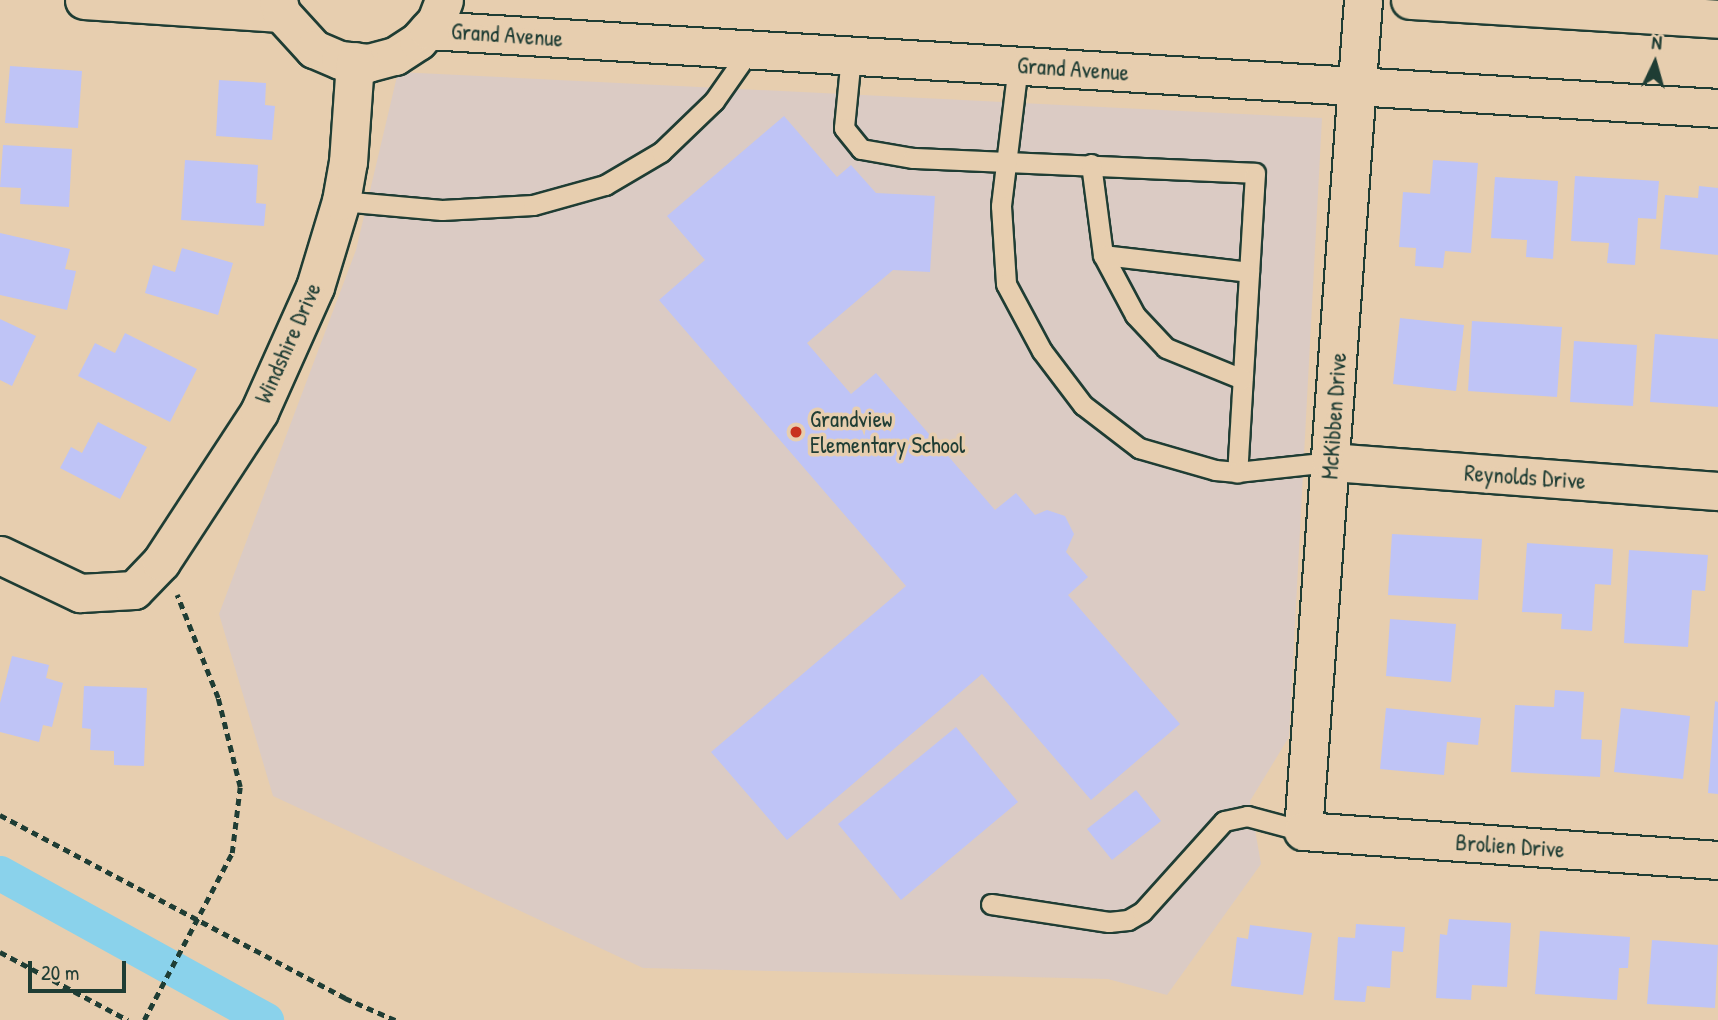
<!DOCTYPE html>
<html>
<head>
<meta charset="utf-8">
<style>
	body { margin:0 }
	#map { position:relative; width:1718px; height:1020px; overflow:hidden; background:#e7ceaf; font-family:"Patrick Hand",sans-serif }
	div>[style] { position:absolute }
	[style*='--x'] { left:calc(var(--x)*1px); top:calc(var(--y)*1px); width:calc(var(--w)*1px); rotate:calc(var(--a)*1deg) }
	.built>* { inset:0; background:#dbcbc4 }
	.canal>* { height:35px; margin:-17.5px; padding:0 17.5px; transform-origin:17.5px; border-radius:17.5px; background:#8ad2eb }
	.building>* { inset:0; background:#bfc4f6 }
	.path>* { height:4.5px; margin-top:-2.25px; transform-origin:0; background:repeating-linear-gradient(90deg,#1f3d34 0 7px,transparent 0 12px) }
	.roads { filter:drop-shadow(2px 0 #1f3d34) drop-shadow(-2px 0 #1f3d34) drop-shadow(0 2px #1f3d34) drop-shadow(0 -2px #1f3d34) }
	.lane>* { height:19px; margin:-9.5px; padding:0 9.5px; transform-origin:9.5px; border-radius:9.5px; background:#e7ceaf }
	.street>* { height:37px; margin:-18.5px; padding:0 18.5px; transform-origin:18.5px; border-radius:18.5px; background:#e7ceaf }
	.dots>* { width:19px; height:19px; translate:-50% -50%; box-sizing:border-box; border:4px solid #e7ceaf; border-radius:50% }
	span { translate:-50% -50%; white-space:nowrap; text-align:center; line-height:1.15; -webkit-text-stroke:7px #e7ceaf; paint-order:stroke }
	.street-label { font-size:23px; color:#1f3d34 }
	.poi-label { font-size:23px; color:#1f3d34 }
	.left { translate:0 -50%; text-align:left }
	.north { position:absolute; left:1620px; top:28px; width:70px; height:70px; -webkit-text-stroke:5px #e7ceaf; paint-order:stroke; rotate:5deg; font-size:19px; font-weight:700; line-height:28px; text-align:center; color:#1f3d34 }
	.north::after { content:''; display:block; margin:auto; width:24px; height:32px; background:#1f3d34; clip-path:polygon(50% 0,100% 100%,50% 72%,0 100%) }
	.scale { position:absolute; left:28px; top:961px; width:98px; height:32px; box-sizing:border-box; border:4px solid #1f3d34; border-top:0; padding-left:9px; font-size:21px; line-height:24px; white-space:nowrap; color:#1f3d34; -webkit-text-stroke:5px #e7ceaf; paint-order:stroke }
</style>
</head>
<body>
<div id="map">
	<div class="built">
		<div style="clip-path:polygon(398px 72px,1322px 118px,1289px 737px,1250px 801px,1261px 864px,1167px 995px,1108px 979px,643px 968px,273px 796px,219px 614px,356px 250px)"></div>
	</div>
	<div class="canal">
		<div style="--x:0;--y:873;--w:304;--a:28.9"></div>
	</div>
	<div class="building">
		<div style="clip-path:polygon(10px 66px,82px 71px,78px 128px,5px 123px)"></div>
		<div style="clip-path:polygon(219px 80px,266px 83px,265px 105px,275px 106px,272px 140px,216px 136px)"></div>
		<div style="clip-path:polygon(784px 116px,837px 177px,851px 165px,876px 193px,935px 196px,930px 272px,893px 270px,807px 343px,851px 394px,876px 373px,995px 510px,1016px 493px,1035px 515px,1047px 510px,1065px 516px,1074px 534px,1066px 552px,1088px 577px,1068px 595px,1180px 724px,1091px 800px,982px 674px,787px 840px,711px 752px,906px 586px,659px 300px,705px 260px,667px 216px)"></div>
		<div style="clip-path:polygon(3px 145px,72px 149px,69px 207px,20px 204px,21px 188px,0 187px)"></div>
		<div style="clip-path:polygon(185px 160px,258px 165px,256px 203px,266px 204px,264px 226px,181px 220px)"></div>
		<div style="clip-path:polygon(1433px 160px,1478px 163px,1471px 253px,1445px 251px,1443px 268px,1415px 266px,1416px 248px,1399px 247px,1403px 192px,1430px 194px)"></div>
		<div style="clip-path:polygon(1575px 176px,1659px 181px,1656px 219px,1638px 218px,1635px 265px,1607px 263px,1609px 243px,1571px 241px)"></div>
		<div style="clip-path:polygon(1495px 177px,1558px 181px,1553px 259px,1526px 257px,1527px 240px,1491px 238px)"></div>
		<div style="clip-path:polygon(1699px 186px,1718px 188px,1718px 255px,1660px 249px,1665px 195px,1698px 198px)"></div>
		<div style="clip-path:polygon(0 233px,70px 249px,65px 269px,76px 271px,67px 310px,0 295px)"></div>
		<div style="clip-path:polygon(182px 248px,233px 263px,218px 315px,145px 293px,153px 265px,175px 272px)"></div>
		<div style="clip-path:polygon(1400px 318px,1464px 325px,1456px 391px,1393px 384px)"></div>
		<div style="clip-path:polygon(0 319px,36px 336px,12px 386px,0 380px)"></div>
		<div style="clip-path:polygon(1472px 321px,1562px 327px,1557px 397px,1468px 391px)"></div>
		<div style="clip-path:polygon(125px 333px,197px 369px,170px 422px,78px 376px,95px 343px,115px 353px)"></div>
		<div style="clip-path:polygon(1655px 334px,1718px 339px,1718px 407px,1650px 402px)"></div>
		<div style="clip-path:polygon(1574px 341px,1637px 345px,1633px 406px,1570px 402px)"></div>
		<div style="clip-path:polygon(98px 422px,147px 447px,120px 499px,60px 468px,71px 447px,82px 453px)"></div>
		<div style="clip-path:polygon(1392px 534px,1482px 539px,1478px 600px,1388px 595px)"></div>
		<div style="clip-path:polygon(1527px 543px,1613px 549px,1611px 585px,1595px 584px,1592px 631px,1561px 629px,1562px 614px,1522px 612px)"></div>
		<div style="clip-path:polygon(1629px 550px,1708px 555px,1705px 591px,1692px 590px,1688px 647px,1624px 643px)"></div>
		<div style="clip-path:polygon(1390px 619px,1456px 624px,1451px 682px,1386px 676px)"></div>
		<div style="clip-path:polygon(12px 656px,49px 665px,46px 678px,63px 683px,52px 727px,43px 725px,39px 742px,0 732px,0 703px)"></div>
		<div style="clip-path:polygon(84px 686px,147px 688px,144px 766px,114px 765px,114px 751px,90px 750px,91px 729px,82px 728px)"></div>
		<div style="clip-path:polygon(1555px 690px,1584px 692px,1581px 739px,1602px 740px,1600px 777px,1511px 772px,1515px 705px,1554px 707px)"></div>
		<div style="clip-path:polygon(1715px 701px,1718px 702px,1718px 794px,1708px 793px)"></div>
		<div style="clip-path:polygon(1386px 708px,1481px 718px,1478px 745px,1447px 742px,1444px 775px,1380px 769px)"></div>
		<div style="clip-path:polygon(1621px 708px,1690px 716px,1683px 779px,1614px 772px)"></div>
		<div style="clip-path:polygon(956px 727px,1018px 802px,901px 900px,838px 824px)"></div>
		<div style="clip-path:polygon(1136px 790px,1161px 821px,1112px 860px,1087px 829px)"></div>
		<div style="clip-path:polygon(1449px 919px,1511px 923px,1507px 987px,1472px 985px,1471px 1000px,1436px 998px,1440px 934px,1447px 935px)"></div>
		<div style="clip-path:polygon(1356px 924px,1405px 927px,1403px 952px,1392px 951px,1390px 988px,1367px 986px,1365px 1002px,1334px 1000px,1338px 937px,1355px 938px)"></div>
		<div style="clip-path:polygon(1250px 925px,1312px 933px,1303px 995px,1231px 986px,1237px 937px,1248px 939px)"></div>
		<div style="clip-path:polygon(1540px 931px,1630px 937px,1628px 968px,1619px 968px,1617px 1000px,1535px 994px)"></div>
		<div style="clip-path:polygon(1652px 940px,1718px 945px,1715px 1008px,1647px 1004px)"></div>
	</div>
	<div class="path">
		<div style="--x:0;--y:815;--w:391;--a:27.9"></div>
		<div style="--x:345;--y:998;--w:55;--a:23.7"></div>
		<div style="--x:0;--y:952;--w:145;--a:28"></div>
		<div style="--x:144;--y:1020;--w:189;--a:-62.2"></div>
		<div style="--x:232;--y:853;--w:66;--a:-83.1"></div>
		<div style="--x:240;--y:787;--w:92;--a:-103.9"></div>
		<div style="--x:218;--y:698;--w:111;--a:-111.7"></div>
	</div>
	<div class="roads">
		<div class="lane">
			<div style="--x:851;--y:56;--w:72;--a:95.6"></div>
			<div style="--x:844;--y:128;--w:27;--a:51"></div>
			<div style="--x:861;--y:149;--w:53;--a:9.8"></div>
			<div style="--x:913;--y:158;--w:342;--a:2.5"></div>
			<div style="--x:1255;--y:173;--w:300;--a:93.4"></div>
			<div style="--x:1018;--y:65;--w:142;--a:96.9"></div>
			<div style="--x:1001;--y:206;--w:78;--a:86.3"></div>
			<div style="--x:1006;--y:284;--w:76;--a:61.8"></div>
			<div style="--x:1042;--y:351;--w:68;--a:52.8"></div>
			<div style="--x:1083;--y:405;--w:71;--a:37.5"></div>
			<div style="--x:1139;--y:448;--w:79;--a:16.1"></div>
			<div style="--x:1215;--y:470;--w:22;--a:5"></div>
			<div style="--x:1237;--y:472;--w:95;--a:-6.1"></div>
			<div style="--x:1091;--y:164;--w:92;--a:82.5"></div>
			<div style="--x:1103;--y:255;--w:68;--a:61.9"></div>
			<div style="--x:1135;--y:315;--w:45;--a:46.8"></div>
			<div style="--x:1166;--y:348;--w:82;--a:22.2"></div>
			<div style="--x:341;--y:201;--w:101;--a:5.1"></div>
			<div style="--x:442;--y:210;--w:91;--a:-3.1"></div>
			<div style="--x:533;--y:205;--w:75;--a:-15.5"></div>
			<div style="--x:605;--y:185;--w:65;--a:-30.5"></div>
			<div style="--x:661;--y:152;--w:74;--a:-43.9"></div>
			<div style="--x:714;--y:101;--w:61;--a:-55"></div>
			<div style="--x:1103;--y:255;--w:147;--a:6.6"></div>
			<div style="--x:991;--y:904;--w:119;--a:8.7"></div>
			<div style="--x:1109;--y:922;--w:19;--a:-6"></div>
			<div style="--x:1128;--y:920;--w:16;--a:-30"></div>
			<div style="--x:1142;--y:912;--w:122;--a:-48"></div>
			<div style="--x:1224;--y:821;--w:24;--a:-12"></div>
			<div style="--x:1247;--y:816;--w:58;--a:15"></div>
		</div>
		<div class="street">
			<div style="--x:84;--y:0;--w:197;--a:3.8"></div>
			<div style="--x:278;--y:0;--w:13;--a:77"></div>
			<div style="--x:281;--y:13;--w:49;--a:47.5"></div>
			<div style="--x:314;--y:49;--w:28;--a:23"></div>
			<div style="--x:340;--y:60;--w:28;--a:6"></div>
			<div style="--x:368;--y:63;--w:28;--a:-15"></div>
			<div style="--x:395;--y:56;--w:27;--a:-33"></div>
			<div style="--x:418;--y:41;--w:27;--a:-48"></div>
			<div style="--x:436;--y:21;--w:22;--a:-69"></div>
			<div style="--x:1363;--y:0;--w:833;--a:94.13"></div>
			<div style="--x:1303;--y:831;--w:416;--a:4"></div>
			<div style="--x:1410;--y:0;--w:309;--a:3.5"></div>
			<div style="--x:428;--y:30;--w:1292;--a:3.46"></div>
			<div style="--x:1331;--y:462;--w:388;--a:4.3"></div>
			<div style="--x:0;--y:555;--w:89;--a:25.4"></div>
			<div style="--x:80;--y:593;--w:54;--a:-3.2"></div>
			<div style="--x:134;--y:590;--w:39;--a:-46"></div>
			<div style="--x:161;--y:562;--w:179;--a:-56.8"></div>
			<div style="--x:259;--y:412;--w:137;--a:-65.9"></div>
			<div style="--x:315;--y:287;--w:90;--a:-73.2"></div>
			<div style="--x:341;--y:201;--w:40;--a:-80"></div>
			<div style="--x:348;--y:162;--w:101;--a:-86"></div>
		</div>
	</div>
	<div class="dots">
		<div style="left:796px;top:432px;background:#c8321e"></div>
	</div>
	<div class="street-label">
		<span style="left:507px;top:35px;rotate:4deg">Grand Avenue</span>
		<span style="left:1073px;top:69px;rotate:4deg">Grand Avenue</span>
		<span style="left:288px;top:343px;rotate:-66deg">Windshire Drive</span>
		<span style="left:1334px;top:416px;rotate:-86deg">McKibben Drive</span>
		<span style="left:1525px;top:477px;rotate:4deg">Reynolds Drive</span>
		<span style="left:1510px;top:846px;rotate:4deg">Brolien Drive</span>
	</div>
	<div class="poi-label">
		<span class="left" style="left:810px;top:432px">Grandview<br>Elementary School</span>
	</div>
	<div class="north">N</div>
	<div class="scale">20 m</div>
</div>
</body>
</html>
